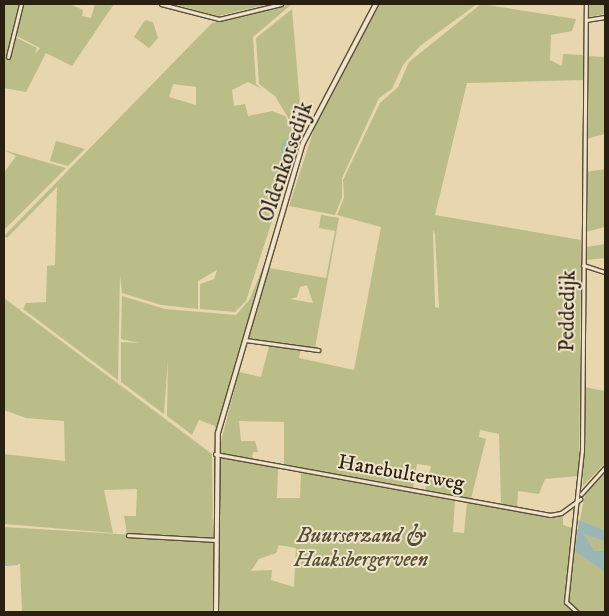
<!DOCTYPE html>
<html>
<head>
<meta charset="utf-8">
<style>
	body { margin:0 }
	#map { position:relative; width:609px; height:616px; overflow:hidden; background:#e8d6af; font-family:"IM FELL DW Pica",serif }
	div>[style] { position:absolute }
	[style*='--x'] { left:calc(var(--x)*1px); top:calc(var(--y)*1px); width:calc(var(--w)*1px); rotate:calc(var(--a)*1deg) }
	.green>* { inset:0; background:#babd88 }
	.water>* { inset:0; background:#9bb7b5 }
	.stream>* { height:1px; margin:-0.5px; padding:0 0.5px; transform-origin:0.5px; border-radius:0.5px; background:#9bb7b5 }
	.roads { filter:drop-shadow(1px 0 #5a4e39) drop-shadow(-1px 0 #5a4e39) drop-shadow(0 1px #5a4e39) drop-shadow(0 -1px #5a4e39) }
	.minor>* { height:3px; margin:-1.5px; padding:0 1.5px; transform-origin:1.5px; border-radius:1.5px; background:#f0e4cb }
	.tertiary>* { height:4px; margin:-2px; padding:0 2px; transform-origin:2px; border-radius:2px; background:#f0e4cb }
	span { translate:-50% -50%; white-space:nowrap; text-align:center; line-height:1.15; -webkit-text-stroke:4px #f0e4cb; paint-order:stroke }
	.street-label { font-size:21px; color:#2a2012 }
	.park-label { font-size:21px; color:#554f35; font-style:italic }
	.frame { position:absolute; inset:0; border:5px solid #2a2012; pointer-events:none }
</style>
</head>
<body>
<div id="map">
	<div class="green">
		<div style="clip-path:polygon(4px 4px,20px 4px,7px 59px,13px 36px,37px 48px,35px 54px,40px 48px,13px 34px,22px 4px,70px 4px,83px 10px,82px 16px,91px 18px,95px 4px,114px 4px,72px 66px,46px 53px,26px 92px,4px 88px)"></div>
		<div style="clip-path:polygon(172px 4px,270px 4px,218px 16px)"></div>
		<div style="clip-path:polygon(evenodd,292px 4px,253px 37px,256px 84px,262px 89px,248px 82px,232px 90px,234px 106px,245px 104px,248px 116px,272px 111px,285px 116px,298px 141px,246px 301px,235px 312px,200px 309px,200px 284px,214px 279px,217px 270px,198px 281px,198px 309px,161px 305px,122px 293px,120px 275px,118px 380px,23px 309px,26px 303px,46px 302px,47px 266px,55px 265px,57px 187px,7px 238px,4px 236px,212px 23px,292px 4px,173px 84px,196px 87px,196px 105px,169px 97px,173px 84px,292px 4px,289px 138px,291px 150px,281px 170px,282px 154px,289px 138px)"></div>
		<div style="clip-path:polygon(380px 4px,477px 4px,420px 46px,403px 65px,392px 89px,379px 98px,342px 178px,342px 198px,335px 215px,289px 206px,318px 117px)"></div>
		<div style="clip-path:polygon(evenodd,481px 4px,576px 19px,572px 31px,551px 35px,550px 60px,562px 66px,563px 54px,583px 55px,583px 80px,467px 83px,435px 215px,581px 240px,579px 476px,545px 479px,539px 494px,518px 491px,517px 507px,501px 504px,499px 434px,480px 430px,479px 437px,486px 439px,471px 499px,425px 490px,431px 466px,417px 464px,413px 488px,284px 465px,284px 422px,239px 421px,241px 441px,255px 441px,258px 452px,253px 452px,252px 459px,218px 453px,239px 372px,261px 377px,270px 343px,301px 348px,299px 358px,354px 370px,381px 227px,337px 215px,344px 198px,343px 180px,380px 103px,398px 87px,409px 62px,481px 4px,433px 230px,435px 234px,439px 308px,435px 307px,433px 230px)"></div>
		<div style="clip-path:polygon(587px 4px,605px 4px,605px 14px,589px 17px)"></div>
		<div style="clip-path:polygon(292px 9px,303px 139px,302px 141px,275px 96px,259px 84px,256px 38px)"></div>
		<div style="clip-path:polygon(145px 20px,153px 22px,158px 38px,149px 48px,134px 37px)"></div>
		<div style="clip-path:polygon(587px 56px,605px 57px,605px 134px,586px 139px)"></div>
		<div style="clip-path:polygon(56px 141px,85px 149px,68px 166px,50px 161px)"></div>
		<div style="clip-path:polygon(4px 150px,66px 168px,4px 230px,4px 173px,16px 156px)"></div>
		<div style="clip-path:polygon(605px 169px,605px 227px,586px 232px,586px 172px)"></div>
		<div style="clip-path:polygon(evenodd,321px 215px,339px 218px,315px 348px,248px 338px,269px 268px,326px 278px,335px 231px,319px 228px,321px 215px,307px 285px,313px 303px,290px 299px,297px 297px,300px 287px,307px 285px)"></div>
		<div style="clip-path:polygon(605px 244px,605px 258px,586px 260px,586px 247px)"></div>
		<div style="clip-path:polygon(266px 259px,216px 433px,215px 426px,199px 420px,192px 435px,167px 416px,168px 359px,164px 414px,121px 382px,121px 342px,139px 343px,121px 339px,122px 296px,165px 309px,236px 315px,250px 299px)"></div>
		<div style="clip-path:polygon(4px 298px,212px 454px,213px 538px,127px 534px,124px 516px,136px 516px,137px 489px,104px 490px,113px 533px,4px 524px,4px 454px,65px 461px,64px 421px,26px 418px,4px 410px)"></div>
		<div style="clip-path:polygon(584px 387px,605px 391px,605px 463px,583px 486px)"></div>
		<div style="clip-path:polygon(evenodd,217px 457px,278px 468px,277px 498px,300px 498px,301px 472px,455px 500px,453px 532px,464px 533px,467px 502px,563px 515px,563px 525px,578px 530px,586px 489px,605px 468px,605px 612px,22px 612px,20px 564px,4px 565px,4px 527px,217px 540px,217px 457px,279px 545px,296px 548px,294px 587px,271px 580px,272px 570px,251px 571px,259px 559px,276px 553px,279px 545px)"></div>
	</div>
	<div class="water">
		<div style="clip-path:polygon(289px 138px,292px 144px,286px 169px,280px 170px,282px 144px)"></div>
		<div style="clip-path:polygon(579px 520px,605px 531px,605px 541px,584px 534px,594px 551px,605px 551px,605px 572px,575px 551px)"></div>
	</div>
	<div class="stream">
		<div style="--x:4;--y:565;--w:13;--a:-4"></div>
	</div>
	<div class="roads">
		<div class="minor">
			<div style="--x:161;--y:4;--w:60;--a:14.5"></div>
			<div style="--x:219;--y:19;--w:64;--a:-13.6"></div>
			<div style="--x:586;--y:20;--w:19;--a:-9"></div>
			<div style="--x:8;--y:57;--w:55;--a:-76.2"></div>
			<div style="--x:583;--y:265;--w:23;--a:18"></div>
			<div style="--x:245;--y:340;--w:74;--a:7.8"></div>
			<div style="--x:215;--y:454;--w:341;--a:10.3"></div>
			<div style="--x:550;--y:515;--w:11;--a:-10"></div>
			<div style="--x:561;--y:513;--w:24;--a:-36"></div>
			<div style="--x:581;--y:494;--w:36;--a:-48"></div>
			<div style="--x:128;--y:535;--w:87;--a:3.3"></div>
			<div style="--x:577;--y:612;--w:15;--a:-138"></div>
			<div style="--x:566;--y:602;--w:152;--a:-84"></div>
			<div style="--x:582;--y:451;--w:447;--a:-89.5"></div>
		</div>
		<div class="tertiary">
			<div style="--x:216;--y:612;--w:179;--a:-89.4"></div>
			<div style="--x:218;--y:433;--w:302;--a:-73.7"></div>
			<div style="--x:303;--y:143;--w:157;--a:-62.3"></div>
		</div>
	</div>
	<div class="street-label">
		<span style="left:286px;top:162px;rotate:-71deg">Oldenkotsedijk</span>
		<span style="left:568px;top:311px;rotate:-89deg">Peddedijk</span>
		<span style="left:401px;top:473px;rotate:10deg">Hanebulterweg</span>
	</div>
	<div class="park-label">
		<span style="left:361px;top:548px">Buurserzand &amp;<br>Haaksbergerveen</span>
	</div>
	<div class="frame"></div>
</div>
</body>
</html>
